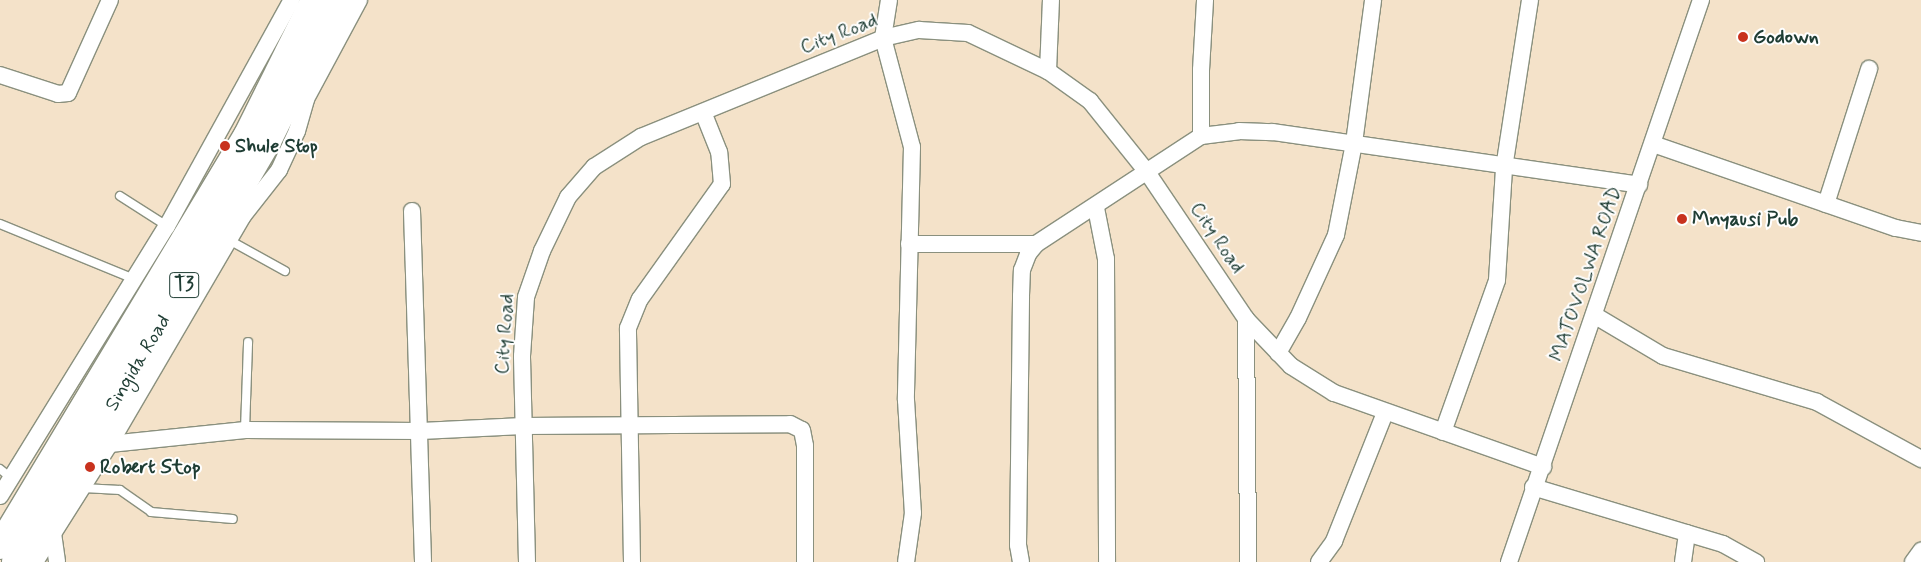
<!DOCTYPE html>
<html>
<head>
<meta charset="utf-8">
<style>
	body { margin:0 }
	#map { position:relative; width:1921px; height:562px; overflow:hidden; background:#f4e2c9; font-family:Mynerve,sans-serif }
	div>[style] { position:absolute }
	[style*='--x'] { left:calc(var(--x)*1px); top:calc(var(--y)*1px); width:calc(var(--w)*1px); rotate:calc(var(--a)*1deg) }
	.roads { filter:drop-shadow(1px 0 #8a907e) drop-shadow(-1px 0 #8a907e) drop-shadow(0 1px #8a907e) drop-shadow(0 -1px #8a907e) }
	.service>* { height:8px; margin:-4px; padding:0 4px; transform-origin:4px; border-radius:4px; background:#fff }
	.minor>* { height:16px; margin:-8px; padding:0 8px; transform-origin:8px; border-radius:8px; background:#fff }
	.trunk>* { height:26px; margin:-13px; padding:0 13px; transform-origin:13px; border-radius:13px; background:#fff }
	.dots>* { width:14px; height:14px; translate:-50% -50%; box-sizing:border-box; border:2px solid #fff; border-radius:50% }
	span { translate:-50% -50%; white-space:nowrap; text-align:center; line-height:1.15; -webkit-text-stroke:4px #fff; paint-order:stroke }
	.shield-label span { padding:1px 4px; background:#fff; border:1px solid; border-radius:4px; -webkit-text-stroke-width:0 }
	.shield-label { font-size:19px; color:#1f3d34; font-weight:700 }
	.street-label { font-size:20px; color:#1f3d34 }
	.poi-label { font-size:20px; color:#1f3d34; font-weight:700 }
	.left { translate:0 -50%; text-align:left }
</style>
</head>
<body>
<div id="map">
	<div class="roads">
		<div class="service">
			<div style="--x:120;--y:196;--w:56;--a:32.6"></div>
			<div style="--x:0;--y:224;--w:145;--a:22.3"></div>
			<div style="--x:229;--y:240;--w:64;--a:29"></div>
			<div style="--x:245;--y:430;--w:88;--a:-88"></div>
			<div style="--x:0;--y:469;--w:14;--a:39"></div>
			<div style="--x:83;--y:488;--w:37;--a:3"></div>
			<div style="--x:120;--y:490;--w:38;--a:35"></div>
			<div style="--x:151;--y:512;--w:82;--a:4.9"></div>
		</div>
		<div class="minor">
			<div style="--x:889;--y:0;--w:38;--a:99"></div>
			<div style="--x:883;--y:38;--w:113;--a:75.1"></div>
			<div style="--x:912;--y:147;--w:253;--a:91.4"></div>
			<div style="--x:906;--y:400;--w:113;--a:86.5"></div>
			<div style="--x:913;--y:513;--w:49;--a:98.1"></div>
			<div style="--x:1048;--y:71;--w:71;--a:-87.6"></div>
			<div style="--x:0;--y:75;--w:61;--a:18.1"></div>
			<div style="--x:58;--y:94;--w:10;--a:-6"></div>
			<div style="--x:68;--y:93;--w:102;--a:-65.7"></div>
			<div style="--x:1201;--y:136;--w:66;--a:-90"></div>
			<div style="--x:1201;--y:70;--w:70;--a:-86.7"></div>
			<div style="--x:1653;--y:144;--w:257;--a:19.1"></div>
			<div style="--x:1896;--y:228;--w:25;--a:11"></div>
			<div style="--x:1826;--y:204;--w:142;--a:-72.3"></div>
			<div style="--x:1096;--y:208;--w:52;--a:78.9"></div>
			<div style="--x:1106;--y:259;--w:303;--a:89.8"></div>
			<div style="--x:412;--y:211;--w:351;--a:88.2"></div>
			<div style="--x:909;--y:244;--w:127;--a:0"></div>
			<div style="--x:1594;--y:315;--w:80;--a:30.7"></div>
			<div style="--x:1663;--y:356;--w:161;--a:16.6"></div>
			<div style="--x:1817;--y:402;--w:119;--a:28.7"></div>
			<div style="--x:1246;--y:319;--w:243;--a:89.5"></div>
			<div style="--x:1278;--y:353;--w:40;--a:-60.3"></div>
			<div style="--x:1298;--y:318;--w:91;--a:-65.4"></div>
			<div style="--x:1336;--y:235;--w:94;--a:-78.9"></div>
			<div style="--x:1354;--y:143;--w:144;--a:-82.4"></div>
			<div style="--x:1443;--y:432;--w:161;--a:-70.4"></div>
			<div style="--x:1497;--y:280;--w:112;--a:-86.4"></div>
			<div style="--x:1504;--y:168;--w:170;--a:-81.2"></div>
			<div style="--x:82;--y:440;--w:19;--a:16"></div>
			<div style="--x:100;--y:445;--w:146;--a:-5.9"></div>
			<div style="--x:245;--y:430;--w:176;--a:0.3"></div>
			<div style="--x:421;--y:431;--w:102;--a:-2.8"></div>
			<div style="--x:523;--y:426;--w:267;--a:-0.4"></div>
			<div style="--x:790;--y:424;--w:13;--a:27"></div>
			<div style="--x:802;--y:430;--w:16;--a:79"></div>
			<div style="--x:805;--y:446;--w:116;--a:90"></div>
			<div style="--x:1533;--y:487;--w:198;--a:16.7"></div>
			<div style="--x:1723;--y:544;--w:38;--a:29"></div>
			<div style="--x:0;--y:496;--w:317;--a:-58.3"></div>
			<div style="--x:167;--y:226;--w:258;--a:-61.1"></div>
			<div style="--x:53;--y:533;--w:29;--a:82"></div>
			<div style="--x:35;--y:562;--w:138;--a:-57.7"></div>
			<div style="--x:109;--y:445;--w:264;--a:-59.7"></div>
			<div style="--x:242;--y:217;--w:60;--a:-51.8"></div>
			<div style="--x:279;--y:170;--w:43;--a:-65.2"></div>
			<div style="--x:297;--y:131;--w:33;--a:-74"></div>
			<div style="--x:306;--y:99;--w:112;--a:-61.8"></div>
			<div style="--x:527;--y:562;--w:206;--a:-91.4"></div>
			<div style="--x:522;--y:356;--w:59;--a:-86.1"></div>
			<div style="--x:526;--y:297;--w:49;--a:-70.8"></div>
			<div style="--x:542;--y:251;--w:60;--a:-64.3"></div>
			<div style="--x:568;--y:197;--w:40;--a:-49"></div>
			<div style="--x:594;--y:167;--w:56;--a:-32.6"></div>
			<div style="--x:641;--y:137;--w:261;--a:-22.2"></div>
			<div style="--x:883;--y:38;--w:37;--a:-13"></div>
			<div style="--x:919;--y:30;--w:49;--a:3.5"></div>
			<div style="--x:968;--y:33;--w:89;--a:25.4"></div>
			<div style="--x:1048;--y:71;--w:52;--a:35.5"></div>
			<div style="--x:1090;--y:101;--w:91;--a:51.2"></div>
			<div style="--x:1147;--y:172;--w:177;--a:56"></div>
			<div style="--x:1246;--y:319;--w:65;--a:46.2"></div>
			<div style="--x:1291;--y:366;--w:51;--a:32.1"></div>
			<div style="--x:1334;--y:393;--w:222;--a:19.5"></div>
			<div style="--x:632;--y:562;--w:234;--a:-91"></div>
			<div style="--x:628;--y:328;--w:31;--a:-68"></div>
			<div style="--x:640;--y:299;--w:141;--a:-54.5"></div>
			<div style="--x:722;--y:184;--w:32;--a:-95"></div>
			<div style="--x:719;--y:152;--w:43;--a:-111.8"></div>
			<div style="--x:1021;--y:562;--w:17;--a:-100"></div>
			<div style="--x:1018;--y:545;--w:249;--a:-89.3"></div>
			<div style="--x:1021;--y:296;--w:26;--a:-88"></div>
			<div style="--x:1022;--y:270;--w:17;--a:-69"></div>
			<div style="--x:1028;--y:254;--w:13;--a:-51"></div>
			<div style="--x:1036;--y:244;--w:197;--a:-33.2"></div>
			<div style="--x:1201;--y:136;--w:38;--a:-7"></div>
			<div style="--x:1239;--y:131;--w:34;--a:2"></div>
			<div style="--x:1273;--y:132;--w:370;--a:8.2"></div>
			<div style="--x:1319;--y:562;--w:26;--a:-54"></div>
			<div style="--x:1334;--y:541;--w:138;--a:-68.3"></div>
			<div style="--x:1509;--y:562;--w:594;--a:-71.14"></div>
			<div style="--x:1683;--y:562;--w:29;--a:-82"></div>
			<div style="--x:1913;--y:562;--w:14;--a:-54"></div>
		</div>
		<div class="trunk">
			<div style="--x:0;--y:546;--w:480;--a:-59"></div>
			<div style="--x:247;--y:135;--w:151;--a:-63.6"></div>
			<div style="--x:15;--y:562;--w:234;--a:-58.1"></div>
			<div style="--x:139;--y:363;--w:252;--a:-59.8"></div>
			<div style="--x:266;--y:145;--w:162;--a:-63.6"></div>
		</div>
	</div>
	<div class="dots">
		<div style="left:1743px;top:37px;background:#c8321e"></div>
		<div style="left:225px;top:146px;background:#c8321e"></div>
		<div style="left:1682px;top:219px;background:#c8321e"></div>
		<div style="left:90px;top:467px;background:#c8321e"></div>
	</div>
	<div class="shield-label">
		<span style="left:184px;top:285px">T3</span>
	</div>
	<div class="street-label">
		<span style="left:839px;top:34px;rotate:-21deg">City Road</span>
		<span style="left:1217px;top:238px;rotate:56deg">City Road</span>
		<span style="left:1586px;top:274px;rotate:-71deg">MATOVOLWA ROAD</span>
		<span style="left:505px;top:334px;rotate:-86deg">City Road</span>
		<span style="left:138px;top:363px;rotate:-59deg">Singida Road</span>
	</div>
	<div class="poi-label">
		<span class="left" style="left:1753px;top:37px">Godown</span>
		<span class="left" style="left:235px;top:146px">Shule Stop</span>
		<span class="left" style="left:1692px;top:219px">Mnyausi Pub</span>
		<span class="left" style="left:100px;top:467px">Robert Stop</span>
	</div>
</div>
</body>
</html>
